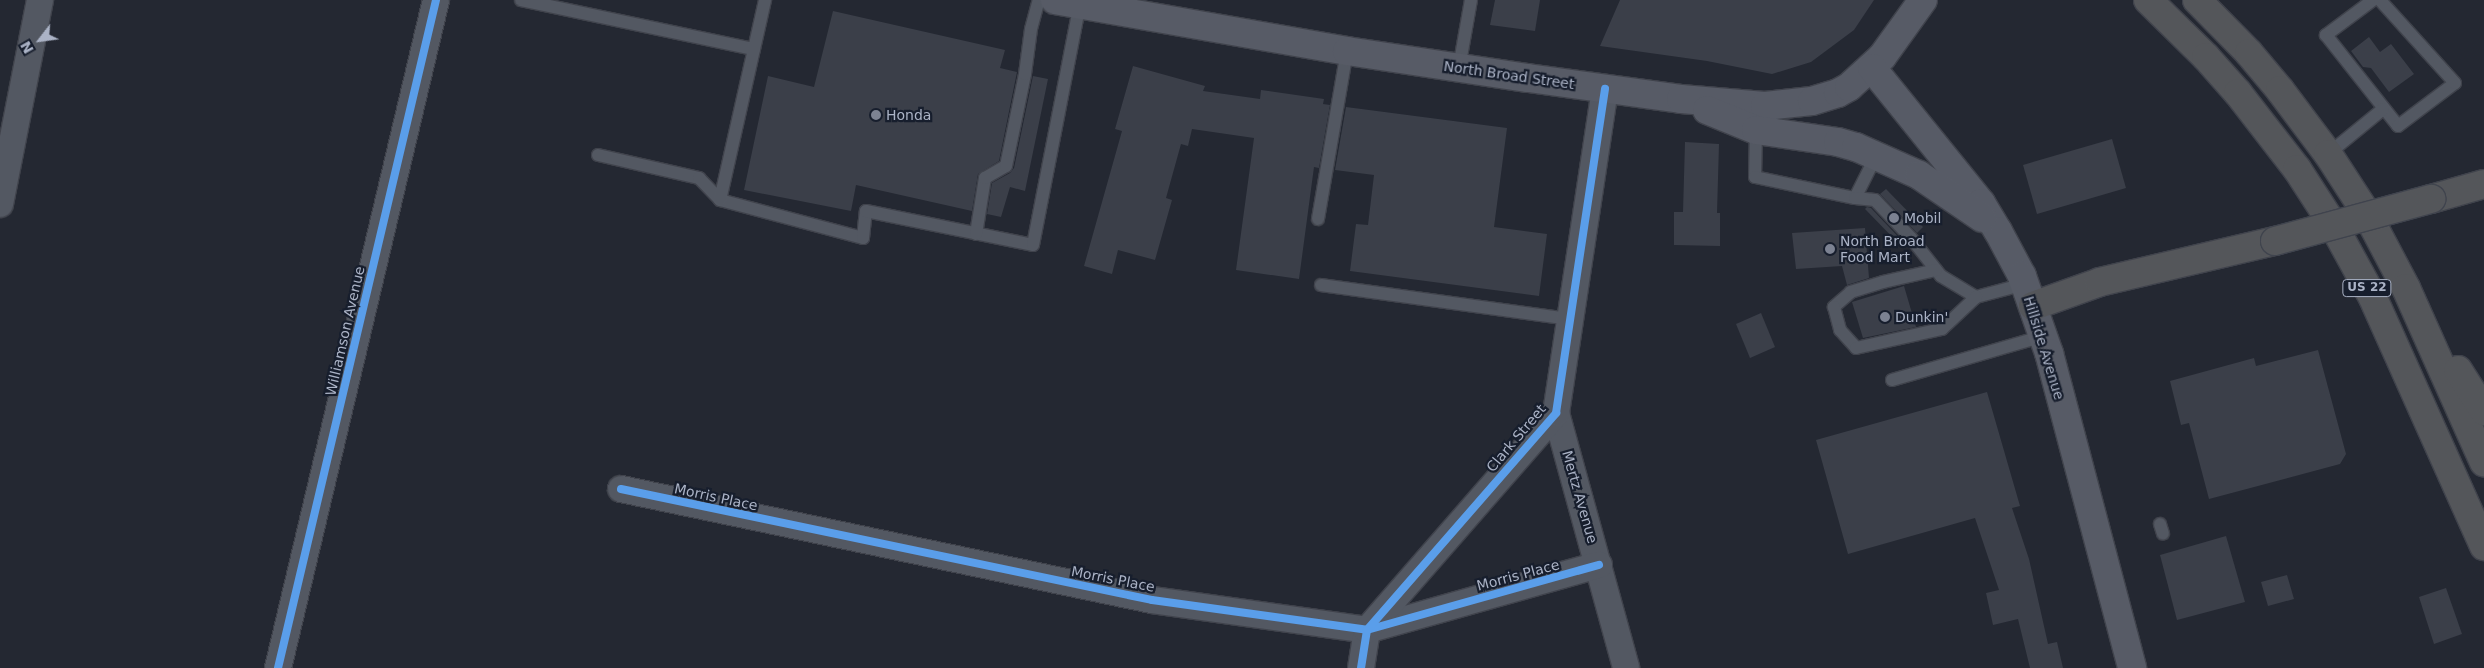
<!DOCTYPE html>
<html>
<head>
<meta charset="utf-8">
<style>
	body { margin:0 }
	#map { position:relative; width:2484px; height:668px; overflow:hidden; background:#242832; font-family:"DejaVu Sans",sans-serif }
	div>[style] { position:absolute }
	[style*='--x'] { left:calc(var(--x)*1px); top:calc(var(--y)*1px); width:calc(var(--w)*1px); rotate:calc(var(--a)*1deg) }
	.building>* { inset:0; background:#3b3f49 }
	.roads { filter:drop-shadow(1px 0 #40434c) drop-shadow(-1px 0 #40434c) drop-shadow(0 1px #40434c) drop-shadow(0 -1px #40434c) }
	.lane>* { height:12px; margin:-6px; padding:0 6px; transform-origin:6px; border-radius:6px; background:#535862 }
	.street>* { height:26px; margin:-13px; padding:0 13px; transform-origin:13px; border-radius:13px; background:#535862 }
	.secondary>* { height:28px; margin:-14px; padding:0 14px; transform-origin:14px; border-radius:14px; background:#575b66 }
	.highway>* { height:28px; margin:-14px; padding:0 14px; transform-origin:14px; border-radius:14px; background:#54565a }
	.bridges { filter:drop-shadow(1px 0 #40444e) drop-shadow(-1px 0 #40444e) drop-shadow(0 1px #40444e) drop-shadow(0 -1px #40444e) }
	.highway-bridge>* { height:28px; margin:-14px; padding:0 14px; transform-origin:14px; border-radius:14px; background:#54565a }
	.cycleway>* { height:8px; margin:-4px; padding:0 4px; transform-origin:4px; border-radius:4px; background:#5a9eea }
	.dots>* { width:14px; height:14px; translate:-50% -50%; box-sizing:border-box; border:2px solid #171e2d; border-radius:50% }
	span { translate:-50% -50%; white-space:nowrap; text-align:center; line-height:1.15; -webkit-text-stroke:4.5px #171e2d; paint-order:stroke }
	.shield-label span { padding:1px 4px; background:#171e2d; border:1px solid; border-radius:4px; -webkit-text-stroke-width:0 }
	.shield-label { font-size:12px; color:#abb3c6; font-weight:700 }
	.street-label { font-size:14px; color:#abb3c6 }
	.poi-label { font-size:14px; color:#abb3c6 }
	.left { translate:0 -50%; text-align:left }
	.north { position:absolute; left:15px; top:15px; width:50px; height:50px; -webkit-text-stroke:4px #171e2d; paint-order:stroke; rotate:240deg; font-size:14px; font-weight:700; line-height:20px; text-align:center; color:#abb3c6 }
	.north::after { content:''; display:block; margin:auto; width:18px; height:22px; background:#abb3c6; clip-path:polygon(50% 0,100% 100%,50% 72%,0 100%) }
</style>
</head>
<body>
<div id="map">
	<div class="building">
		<div style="clip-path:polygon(1495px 0,1540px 0,1535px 31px,1490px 25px)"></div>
		<div style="clip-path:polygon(1620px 0,1874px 0,1854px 30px,1811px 62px,1772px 74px,1707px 61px,1600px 46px)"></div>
		<div style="clip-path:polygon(833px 11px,1005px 50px,1000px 68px,1017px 72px,999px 161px,978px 174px,972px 211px,856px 185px,851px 211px,744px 190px,768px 76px,814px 87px)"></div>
		<div style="clip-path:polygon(2369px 37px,2380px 52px,2391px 44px,2414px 74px,2389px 92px,2371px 68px,2363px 67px,2351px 51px)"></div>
		<div style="clip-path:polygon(1133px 66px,1205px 86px,1203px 91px,1260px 99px,1261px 90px,1324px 99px,1323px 104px,1330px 105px,1319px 168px,1314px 167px,1299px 279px,1236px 270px,1254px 138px,1192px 129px,1188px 146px,1181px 144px,1166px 198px,1172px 200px,1155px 260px,1118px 250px,1112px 274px,1084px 266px,1122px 131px,1115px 129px)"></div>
		<div style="clip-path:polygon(1033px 76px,1048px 79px,1025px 191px,1010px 187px,1001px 217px,987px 214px,992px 183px,1010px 173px,1014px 168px)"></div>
		<div style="clip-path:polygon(1346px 107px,1507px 128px,1494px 227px,1547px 234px,1539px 296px,1350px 271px,1356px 224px,1368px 225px,1374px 175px,1335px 170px)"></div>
		<div style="clip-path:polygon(2112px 139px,2126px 188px,2037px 214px,2023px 165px)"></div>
		<div style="clip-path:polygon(1685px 142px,1719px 144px,1717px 213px,1720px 213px,1720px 246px,1674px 245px,1674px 212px,1683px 212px)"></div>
		<div style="clip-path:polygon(1886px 189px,1923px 227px,1917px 233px,1880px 194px)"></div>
		<div style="clip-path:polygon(1867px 207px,1871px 208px,1905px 244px,1902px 247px,1865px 209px)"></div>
		<div style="clip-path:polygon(1865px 228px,1869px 278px,1847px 285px,1842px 266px,1796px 269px,1792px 233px)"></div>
		<div style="clip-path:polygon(1904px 286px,1916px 327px,1863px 338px,1852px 302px)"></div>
		<div style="clip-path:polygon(1761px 313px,1775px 347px,1750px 358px,1736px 324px)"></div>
		<div style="clip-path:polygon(2318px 350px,2346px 454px,2340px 464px,2209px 499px,2189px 423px,2181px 425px,2170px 381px,2254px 358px,2256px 366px)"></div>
		<div style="clip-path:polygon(1987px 392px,2020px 506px,2012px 508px,2029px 559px,2048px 644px,2057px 642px,2063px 668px,2030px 668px,2018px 619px,1993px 625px,1986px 593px,1999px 590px,1975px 518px,1848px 554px,1816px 440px)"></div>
		<div style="clip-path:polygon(2226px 536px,2245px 602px,2177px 620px,2160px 555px)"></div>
		<div style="clip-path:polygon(2287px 575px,2294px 599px,2268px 606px,2261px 582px)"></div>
		<div style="clip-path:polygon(2446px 588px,2462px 634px,2434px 644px,2419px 597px)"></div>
	</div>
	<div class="roads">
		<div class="lane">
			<div style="--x:521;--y:0;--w:238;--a:11.9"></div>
			<div style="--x:2373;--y:0;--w:59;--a:143.3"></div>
			<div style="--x:2326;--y:35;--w:116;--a:51.6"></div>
			<div style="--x:2398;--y:126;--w:71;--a:-37"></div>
			<div style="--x:2455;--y:83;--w:112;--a:-132.1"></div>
			<div style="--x:1459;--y:68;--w:69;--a:-80"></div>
			<div style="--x:1756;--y:130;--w:47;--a:91.2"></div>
			<div style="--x:1755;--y:177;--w:102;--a:11.9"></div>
			<div style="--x:1855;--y:198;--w:47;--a:-63.4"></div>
			<div style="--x:2328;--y:154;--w:71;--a:-39.3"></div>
			<div style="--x:598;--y:155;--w:104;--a:12.8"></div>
			<div style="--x:699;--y:178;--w:30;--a:46"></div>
			<div style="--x:720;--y:200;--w:148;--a:14.9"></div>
			<div style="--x:863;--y:238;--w:27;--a:-84"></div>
			<div style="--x:866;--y:211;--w:170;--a:11.5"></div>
			<div style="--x:1033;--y:245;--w:247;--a:-79"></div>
			<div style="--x:1855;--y:198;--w:20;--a:6"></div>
			<div style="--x:1875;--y:200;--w:52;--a:46.5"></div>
			<div style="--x:1911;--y:238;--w:48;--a:51.7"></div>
			<div style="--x:1941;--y:276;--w:41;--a:31"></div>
			<div style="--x:1976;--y:297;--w:51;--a:-14.9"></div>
			<div style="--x:720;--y:200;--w:205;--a:-77.3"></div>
			<div style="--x:1318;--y:219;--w:170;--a:-80.2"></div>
			<div style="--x:976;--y:234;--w:57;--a:-80.9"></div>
			<div style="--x:985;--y:178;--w:24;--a:-30"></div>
			<div style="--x:1006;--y:166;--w:94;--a:-78.3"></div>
			<div style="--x:1025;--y:74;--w:45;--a:-82.4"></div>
			<div style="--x:1031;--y:29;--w:30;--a:-75"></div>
			<div style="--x:1936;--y:270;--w:54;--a:167.2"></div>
			<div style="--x:1883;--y:282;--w:34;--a:163"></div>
			<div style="--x:1851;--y:292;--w:23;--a:139"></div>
			<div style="--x:1834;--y:307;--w:24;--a:75"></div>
			<div style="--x:1840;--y:330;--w:24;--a:48"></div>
			<div style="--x:1856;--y:348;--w:88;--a:-12.5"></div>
			<div style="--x:1942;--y:329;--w:47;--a:-43.3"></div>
			<div style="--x:1321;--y:285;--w:251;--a:7.8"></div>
			<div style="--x:1892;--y:380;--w:157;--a:-16.2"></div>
			<div style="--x:2160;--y:524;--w:10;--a:73"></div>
		</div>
		<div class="street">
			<div style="--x:0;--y:204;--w:208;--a:-78.9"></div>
			<div style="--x:1556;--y:413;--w:264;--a:74.6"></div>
			<div style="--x:621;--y:489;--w:542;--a:11.81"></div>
			<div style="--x:1152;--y:600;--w:217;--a:7.9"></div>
			<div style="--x:1367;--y:630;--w:241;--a:-15.7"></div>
			<div style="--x:278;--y:668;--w:686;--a:-76.69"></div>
			<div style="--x:1361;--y:668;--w:38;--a:-81"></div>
			<div style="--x:1367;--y:630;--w:288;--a:-48.9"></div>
			<div style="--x:1556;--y:413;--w:328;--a:-81.4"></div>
		</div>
		<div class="secondary">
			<div style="--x:1055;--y:0;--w:296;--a:9.9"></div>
			<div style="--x:1347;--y:51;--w:183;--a:8.5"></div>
			<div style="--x:1528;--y:78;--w:154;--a:7.8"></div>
			<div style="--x:1681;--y:99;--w:84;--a:4.8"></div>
			<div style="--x:1765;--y:106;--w:47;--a:-6.1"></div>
			<div style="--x:1812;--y:101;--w:27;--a:-17"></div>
			<div style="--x:1838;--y:93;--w:13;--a:-29"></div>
			<div style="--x:1849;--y:87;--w:45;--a:-42.3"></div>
			<div style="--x:1882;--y:57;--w:70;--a:-54.3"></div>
			<div style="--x:1872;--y:68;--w:174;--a:51.1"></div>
			<div style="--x:1981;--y:203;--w:33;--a:59"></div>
			<div style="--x:1998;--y:231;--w:51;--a:61.9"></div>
			<div style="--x:2022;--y:276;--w:82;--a:70.7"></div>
			<div style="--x:2049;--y:353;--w:326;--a:75.2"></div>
			<div style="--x:1707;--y:110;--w:53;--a:22.2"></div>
			<div style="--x:1756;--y:130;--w:83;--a:8.3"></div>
			<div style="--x:1838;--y:142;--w:19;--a:16"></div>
			<div style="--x:1856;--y:147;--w:69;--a:24"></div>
			<div style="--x:1919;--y:175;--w:76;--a:34.3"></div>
		</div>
		<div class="highway">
			<div style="--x:2148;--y:0;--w:81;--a:44.5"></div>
			<div style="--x:2206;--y:57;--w:48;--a:48.4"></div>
			<div style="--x:2238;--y:93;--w:96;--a:52.2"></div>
			<div style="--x:2297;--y:169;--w:64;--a:57.1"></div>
			<div style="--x:2332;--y:223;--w:85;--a:61.3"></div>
			<div style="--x:2373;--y:298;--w:272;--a:65.9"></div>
			<div style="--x:2197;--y:0;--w:74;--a:45.5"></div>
			<div style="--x:2249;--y:53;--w:48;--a:50"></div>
			<div style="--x:2280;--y:90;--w:80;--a:53.1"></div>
			<div style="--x:2328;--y:154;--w:72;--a:57"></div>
			<div style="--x:2367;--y:214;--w:84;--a:62.2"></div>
			<div style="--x:2406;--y:288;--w:191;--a:65.9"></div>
			<div style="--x:2431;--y:199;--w:55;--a:-15.8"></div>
			<div style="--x:2033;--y:306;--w:71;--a:-19.7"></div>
			<div style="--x:2100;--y:282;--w:180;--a:-13.2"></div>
			<div style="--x:2458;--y:370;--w:49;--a:57.6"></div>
		</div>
	</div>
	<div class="bridges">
		<div class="highway-bridge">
			<div style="--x:2275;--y:241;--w:162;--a:-15.1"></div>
		</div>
	</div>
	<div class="cycleway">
		<div style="--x:621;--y:489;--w:542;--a:11.81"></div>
		<div style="--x:1152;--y:600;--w:217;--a:7.9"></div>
		<div style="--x:1367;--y:630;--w:241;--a:-15.7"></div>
		<div style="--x:278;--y:668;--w:686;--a:-76.69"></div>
		<div style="--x:1361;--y:668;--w:38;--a:-81"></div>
		<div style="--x:1367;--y:630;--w:288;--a:-48.9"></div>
		<div style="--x:1556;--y:413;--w:328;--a:-81.4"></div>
	</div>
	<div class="dots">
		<div style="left:876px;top:115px;background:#7c8292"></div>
		<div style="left:1894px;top:218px;background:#7c8292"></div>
		<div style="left:1830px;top:249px;background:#7c8292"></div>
		<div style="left:1885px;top:317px;background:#7c8292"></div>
	</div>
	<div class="shield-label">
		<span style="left:2367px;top:288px">US 22</span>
	</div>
	<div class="street-label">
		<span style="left:1509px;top:75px;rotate:8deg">North Broad Street</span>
		<span style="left:345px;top:331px;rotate:-77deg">Williamson Avenue</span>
		<span style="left:2044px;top:348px;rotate:73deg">Hillside Avenue</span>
		<span style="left:1516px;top:438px;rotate:-50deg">Clark Street</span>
		<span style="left:716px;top:497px;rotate:12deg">Morris Place</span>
		<span style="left:1580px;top:497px;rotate:74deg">Mertz Avenue</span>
		<span style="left:1518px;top:575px;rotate:-15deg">Morris Place</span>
		<span style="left:1113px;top:579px;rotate:11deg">Morris Place</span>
	</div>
	<div class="poi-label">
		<span class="left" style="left:886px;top:115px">Honda</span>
		<span class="left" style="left:1904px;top:218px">Mobil</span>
		<span class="left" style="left:1840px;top:249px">North Broad<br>Food Mart</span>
		<span class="left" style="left:1895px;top:317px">Dunkin'</span>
	</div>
	<div class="north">N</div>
</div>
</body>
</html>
